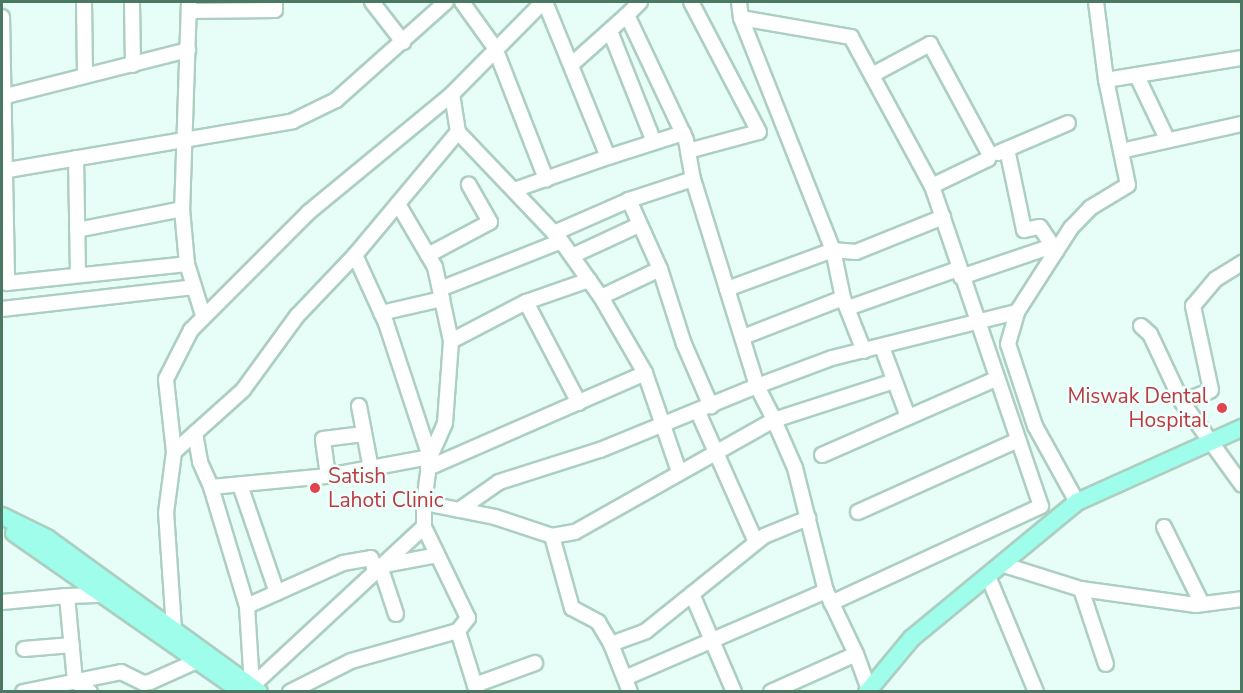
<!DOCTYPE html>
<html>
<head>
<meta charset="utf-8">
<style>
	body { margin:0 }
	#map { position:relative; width:1243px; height:693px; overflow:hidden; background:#e7fdf8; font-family:"Nunito Sans",sans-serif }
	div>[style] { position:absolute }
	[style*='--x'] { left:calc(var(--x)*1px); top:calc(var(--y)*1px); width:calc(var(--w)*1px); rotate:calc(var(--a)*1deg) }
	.roads { filter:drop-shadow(2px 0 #accfc2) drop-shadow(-2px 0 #accfc2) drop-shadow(0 2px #accfc2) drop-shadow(0 -2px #accfc2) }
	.minor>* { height:14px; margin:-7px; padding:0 7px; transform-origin:7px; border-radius:7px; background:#fff }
	.major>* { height:16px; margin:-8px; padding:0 8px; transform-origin:8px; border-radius:8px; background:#9efdeb }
	.dots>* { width:16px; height:16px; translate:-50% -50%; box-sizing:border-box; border:3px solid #eefffb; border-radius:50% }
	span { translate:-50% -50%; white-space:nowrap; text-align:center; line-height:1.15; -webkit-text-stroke:5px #eefffb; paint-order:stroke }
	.health-label { font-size:21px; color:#be3a42 }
	.right { translate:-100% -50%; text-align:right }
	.left { translate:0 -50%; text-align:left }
	.frame { position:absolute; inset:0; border:3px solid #4a7863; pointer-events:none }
</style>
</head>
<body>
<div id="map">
	<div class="roads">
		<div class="minor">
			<div style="--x:84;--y:2;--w:74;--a:89.2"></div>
			<div style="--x:132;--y:2;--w:63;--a:89.1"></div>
			<div style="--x:189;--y:2;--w:207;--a:91.9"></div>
			<div style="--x:182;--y:209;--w:55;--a:84.8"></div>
			<div style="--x:187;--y:264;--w:53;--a:72.6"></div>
			<div style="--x:372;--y:2;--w:51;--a:52.2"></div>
			<div style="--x:462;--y:2;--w:57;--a:54.3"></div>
			<div style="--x:495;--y:48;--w:141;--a:68.7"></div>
			<div style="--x:545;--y:2;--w:167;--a:67.9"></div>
			<div style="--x:608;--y:157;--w:79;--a:-17.7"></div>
			<div style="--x:640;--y:2;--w:18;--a:135"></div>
			<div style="--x:627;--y:15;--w:138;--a:64.7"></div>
			<div style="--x:686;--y:140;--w:40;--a:80"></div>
			<div style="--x:693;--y:179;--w:217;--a:72.8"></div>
			<div style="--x:757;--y:386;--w:80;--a:-20.5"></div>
			<div style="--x:832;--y:358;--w:191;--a:-14"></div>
			<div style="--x:739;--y:2;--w:16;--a:83"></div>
			<div style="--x:741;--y:18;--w:250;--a:68.4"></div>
			<div style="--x:833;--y:250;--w:49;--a:78.2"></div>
			<div style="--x:189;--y:11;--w:86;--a:-0.7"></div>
			<div style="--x:275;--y:10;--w:8;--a:-90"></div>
			<div style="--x:2;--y:17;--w:266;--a:88.9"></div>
			<div style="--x:7;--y:283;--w:181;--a:-6"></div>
			<div style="--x:741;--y:18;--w:112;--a:9.8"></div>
			<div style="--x:851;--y:37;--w:170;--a:61.5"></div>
			<div style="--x:932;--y:186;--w:338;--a:71.2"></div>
			<div style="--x:1041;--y:506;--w:231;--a:155.2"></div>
			<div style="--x:610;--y:31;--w:119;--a:68.4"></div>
			<div style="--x:571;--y:65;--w:75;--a:-41.8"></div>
			<div style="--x:872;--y:75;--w:66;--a:-28.1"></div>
			<div style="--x:930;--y:44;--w:124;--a:61.6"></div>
			<div style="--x:989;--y:153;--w:6;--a:99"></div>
			<div style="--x:988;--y:159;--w:62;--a:154.3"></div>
			<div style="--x:1137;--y:76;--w:70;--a:64.5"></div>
			<div style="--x:1106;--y:80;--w:138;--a:-9.2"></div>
			<div style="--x:2;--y:97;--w:192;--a:-14.2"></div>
			<div style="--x:458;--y:132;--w:146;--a:46.4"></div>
			<div style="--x:559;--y:238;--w:72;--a:54.6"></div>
			<div style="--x:601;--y:297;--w:88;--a:59.9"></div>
			<div style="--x:645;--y:373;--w:105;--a:71"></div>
			<div style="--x:1007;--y:149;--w:83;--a:78.1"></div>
			<div style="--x:1024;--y:230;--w:16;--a:-11"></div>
			<div style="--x:1040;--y:227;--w:29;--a:56"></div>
			<div style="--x:688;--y:151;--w:73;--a:-15"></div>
			<div style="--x:759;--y:132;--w:147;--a:-117.6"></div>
			<div style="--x:1121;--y:151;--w:124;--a:-12.6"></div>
			<div style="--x:998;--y:153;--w:76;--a:-23.2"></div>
			<div style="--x:76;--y:158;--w:117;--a:89"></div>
			<div style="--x:2;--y:171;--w:295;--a:-9.7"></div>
			<div style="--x:293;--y:121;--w:48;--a:-26"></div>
			<div style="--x:336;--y:100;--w:147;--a:-41.7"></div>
			<div style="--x:514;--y:190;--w:103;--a:-19.3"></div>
			<div style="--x:77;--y:230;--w:107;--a:-11.3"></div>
			<div style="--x:554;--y:233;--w:82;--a:-23.7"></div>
			<div style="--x:355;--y:255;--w:75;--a:65.5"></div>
			<div style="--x:386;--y:323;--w:141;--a:71.8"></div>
			<div style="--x:430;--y:457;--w:46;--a:97.4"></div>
			<div style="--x:428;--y:255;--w:70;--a:-28"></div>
			<div style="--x:490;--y:222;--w:43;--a:-119.6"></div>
			<div style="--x:572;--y:256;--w:74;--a:-24.8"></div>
			<div style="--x:660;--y:269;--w:79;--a:72.3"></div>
			<div style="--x:684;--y:344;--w:68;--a:66.5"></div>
			<div style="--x:961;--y:277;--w:96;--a:-18.8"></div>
			<div style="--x:440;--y:289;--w:130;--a:-21.6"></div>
			<div style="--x:727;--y:289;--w:113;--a:-20.2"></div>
			<div style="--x:833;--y:250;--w:23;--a:5"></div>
			<div style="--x:856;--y:252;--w:94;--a:-21.9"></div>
			<div style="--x:601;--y:297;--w:65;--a:-25.4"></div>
			<div style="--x:660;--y:269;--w:76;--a:-114.2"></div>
			<div style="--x:629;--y:200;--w:67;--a:-18.2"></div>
			<div style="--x:848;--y:308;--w:117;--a:-19.5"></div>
			<div style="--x:2;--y:309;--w:193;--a:-6.5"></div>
			<div style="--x:381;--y:313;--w:63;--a:-12.9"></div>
			<div style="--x:1141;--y:326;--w:12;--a:42"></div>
			<div style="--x:1150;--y:334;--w:75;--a:64.8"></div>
			<div style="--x:1182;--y:402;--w:102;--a:54.1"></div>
			<div style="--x:743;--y:337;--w:107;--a:-21.3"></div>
			<div style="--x:843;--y:298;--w:57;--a:68.4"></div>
			<div style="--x:451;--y:341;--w:85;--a:-27.5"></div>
			<div style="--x:882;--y:347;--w:75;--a:69.6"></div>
			<div style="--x:1182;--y:402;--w:31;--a:-22"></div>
			<div style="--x:1211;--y:390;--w:86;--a:-102.1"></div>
			<div style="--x:1193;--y:306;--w:35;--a:-50"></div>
			<div style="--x:1216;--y:279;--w:31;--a:-32"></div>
			<div style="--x:579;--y:403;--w:114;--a:-117.7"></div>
			<div style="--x:526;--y:302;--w:67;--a:-19.2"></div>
			<div style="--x:359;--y:406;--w:64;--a:79.2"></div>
			<div style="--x:698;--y:412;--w:142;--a:66"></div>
			<div style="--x:195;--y:433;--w:29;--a:80"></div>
			<div style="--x:200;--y:462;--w:27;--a:66"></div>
			<div style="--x:211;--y:487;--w:124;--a:73.2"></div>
			<div style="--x:174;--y:452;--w:73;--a:-96.3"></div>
			<div style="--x:166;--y:379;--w:55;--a:-63"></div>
			<div style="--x:191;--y:330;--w:167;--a:-45"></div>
			<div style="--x:309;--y:212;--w:185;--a:-39.5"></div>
			<div style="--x:822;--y:455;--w:190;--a:-23.6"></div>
			<div style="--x:428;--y:468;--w:237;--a:-23.6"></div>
			<div style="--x:328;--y:476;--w:37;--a:-98"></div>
			<div style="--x:323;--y:439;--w:41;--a:-7"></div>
			<div style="--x:240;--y:485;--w:114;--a:71.1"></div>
			<div style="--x:211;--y:487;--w:118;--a:-5.4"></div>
			<div style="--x:328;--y:476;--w:104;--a:-10.6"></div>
			<div style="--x:430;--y:457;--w:37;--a:-66"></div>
			<div style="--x:445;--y:423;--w:82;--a:-85.8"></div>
			<div style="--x:451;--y:341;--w:76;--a:-102.2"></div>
			<div style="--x:435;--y:267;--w:73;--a:-120.4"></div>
			<div style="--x:1077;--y:502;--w:87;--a:-118.9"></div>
			<div style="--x:1035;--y:426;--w:86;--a:-108.2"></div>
			<div style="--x:1008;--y:344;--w:33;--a:-74"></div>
			<div style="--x:1017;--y:312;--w:100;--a:-57.3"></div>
			<div style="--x:1071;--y:228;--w:28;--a:-46"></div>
			<div style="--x:1090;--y:208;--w:44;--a:-31.2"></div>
			<div style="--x:1128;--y:185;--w:107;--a:-101.8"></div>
			<div style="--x:1106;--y:80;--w:79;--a:-97.3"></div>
			<div style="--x:459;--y:510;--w:49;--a:-35"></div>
			<div style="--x:499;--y:482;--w:106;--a:-17.6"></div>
			<div style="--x:600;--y:450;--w:170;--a:-22.2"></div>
			<div style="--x:757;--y:386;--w:38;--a:63"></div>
			<div style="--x:774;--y:420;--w:126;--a:-18"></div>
			<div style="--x:858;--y:512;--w:175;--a:-24.2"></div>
			<div style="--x:424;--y:527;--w:24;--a:-90"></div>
			<div style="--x:424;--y:503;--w:72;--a:11.2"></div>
			<div style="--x:495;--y:517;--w:60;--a:18.4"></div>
			<div style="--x:552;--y:536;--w:23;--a:-10"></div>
			<div style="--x:575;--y:532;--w:228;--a:-29.4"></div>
			<div style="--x:774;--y:420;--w:52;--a:66.4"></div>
			<div style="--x:795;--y:468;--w:127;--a:75.9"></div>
			<div style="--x:826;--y:591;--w:70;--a:64.5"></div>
			<div style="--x:1164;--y:527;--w:86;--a:63.7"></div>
			<div style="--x:552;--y:536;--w:75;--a:74.5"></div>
			<div style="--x:572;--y:608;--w:30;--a:28"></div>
			<div style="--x:598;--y:622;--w:26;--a:59"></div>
			<div style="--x:611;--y:644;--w:37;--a:-20"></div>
			<div style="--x:646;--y:631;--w:151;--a:-38.8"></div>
			<div style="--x:764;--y:536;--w:48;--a:-22.2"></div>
			<div style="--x:1001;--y:564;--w:84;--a:17.4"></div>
			<div style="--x:1081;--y:589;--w:116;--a:7.9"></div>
			<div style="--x:1196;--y:605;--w:46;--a:-7.4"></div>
			<div style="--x:988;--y:576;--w:126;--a:67.5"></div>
			<div style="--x:1081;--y:589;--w:79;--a:71.6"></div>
			<div style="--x:692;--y:594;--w:107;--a:66.8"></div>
			<div style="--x:2;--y:602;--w:65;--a:-5.3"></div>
			<div style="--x:396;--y:614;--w:51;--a:-108.4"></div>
			<div style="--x:380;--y:566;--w:58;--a:-10.9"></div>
			<div style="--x:174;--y:629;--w:116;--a:-93.9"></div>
			<div style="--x:166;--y:513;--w:62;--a:-82.5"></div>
			<div style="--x:174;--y:452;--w:93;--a:-41.9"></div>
			<div style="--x:243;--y:390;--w:92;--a:-53.9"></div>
			<div style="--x:297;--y:316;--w:84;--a:-46.4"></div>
			<div style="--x:355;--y:255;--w:160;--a:-50.1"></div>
			<div style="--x:458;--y:132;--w:38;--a:-99"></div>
			<div style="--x:452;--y:94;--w:129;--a:-45.3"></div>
			<div style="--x:611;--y:644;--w:52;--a:68.4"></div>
			<div style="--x:24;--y:649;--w:48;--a:-4.8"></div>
			<div style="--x:625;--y:678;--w:219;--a:-23.4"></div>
			<div style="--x:475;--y:685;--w:64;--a:-20.1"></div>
			<div style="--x:252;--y:686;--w:234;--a:-42.8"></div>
			<div style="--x:424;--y:527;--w:101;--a:64.2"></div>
			<div style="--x:468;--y:618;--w:16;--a:128"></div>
			<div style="--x:458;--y:631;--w:64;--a:72.7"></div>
			<div style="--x:252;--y:686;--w:80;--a:-93.6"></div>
			<div style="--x:247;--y:606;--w:105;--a:-24.1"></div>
			<div style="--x:343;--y:563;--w:28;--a:-10"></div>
			<div style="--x:371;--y:558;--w:13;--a:72"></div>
			<div style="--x:23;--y:692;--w:100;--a:-11.5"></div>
			<div style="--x:121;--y:672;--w:25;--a:26"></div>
			<div style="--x:144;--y:683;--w:6;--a:-9"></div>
			<div style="--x:150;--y:682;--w:51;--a:-24.1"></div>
			<div style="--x:90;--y:692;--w:19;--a:-144"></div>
			<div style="--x:75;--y:681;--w:85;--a:-95.4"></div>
			<div style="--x:67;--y:596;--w:37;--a:-2"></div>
			<div style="--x:290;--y:692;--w:68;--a:-26.9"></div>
			<div style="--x:351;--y:661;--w:111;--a:-15.7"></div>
			<div style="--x:771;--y:692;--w:93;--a:-24.1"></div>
			<div style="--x:856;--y:654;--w:38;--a:70"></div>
		</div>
		<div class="major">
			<div style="--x:2;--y:516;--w:50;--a:26.1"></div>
			<div style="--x:47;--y:538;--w:262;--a:36"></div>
			<div style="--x:14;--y:533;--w:278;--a:34.9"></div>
			<div style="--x:867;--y:692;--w:70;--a:-50.2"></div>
			<div style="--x:912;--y:638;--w:214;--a:-39.5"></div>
			<div style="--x:1077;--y:502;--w:181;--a:-24.2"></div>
		</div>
	</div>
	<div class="dots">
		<div style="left:1222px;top:408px;background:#e0444e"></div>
		<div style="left:315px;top:488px;background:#e0444e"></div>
	</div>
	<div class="health-label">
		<span class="right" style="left:1208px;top:408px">Miswak Dental<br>Hospital</span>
		<span class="left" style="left:328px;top:488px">Satish<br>Lahoti Clinic</span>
	</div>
	<div class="frame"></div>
</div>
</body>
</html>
